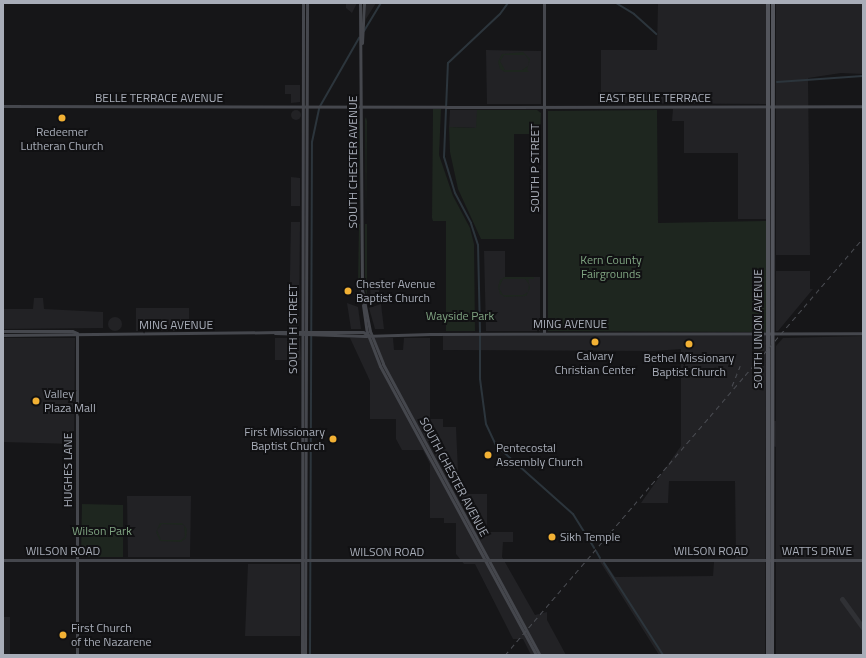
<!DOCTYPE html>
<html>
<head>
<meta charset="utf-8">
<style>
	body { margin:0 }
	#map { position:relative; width:866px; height:658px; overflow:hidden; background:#161618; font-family:"Titillium Web",sans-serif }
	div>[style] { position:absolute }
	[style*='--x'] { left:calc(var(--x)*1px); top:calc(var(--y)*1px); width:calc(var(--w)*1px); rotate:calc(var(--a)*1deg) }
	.built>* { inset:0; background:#222225 }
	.round { border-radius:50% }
	.green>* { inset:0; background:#1e261f }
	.canal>* { height:2px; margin:-1px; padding:0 1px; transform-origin:1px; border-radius:1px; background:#2c353c }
	.taxiway>* { height:5px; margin:-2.5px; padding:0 2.5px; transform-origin:2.5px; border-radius:2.5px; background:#303135 }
	.secondary>* { height:3px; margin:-1.5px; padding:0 1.5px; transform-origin:1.5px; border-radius:1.5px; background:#45474d }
	.primary>* { height:3.5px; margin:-1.75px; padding:0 1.75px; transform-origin:1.75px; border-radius:1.75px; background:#53555c }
	.rail>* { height:1px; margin-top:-0.5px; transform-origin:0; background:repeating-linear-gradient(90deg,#4a4c52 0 5px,transparent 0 9px) }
	.dots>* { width:11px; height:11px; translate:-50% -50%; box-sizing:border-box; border:2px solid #111113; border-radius:50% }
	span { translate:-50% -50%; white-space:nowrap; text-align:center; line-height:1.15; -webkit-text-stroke:4px #111113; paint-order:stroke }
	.street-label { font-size:12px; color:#a8adb8 }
	.poi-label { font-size:12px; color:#a8adb8 }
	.left { translate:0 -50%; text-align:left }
	.right { translate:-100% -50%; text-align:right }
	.park-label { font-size:12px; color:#7fa381 }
	.frame { position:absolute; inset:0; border:4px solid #a8adb8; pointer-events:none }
</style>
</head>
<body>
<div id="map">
	<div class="built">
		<div style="clip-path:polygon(346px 3px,357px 3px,352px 13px,346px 8px)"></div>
		<div style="clip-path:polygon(366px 3px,376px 3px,366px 19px)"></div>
		<div style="clip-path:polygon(658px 3px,766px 3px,766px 104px,601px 103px,601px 50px,657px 50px)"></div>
		<div style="clip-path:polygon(776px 3px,863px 3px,863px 74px,841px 73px,808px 78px,810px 255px,776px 255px)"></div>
		<div style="clip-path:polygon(486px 50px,541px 51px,541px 104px,487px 104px)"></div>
		<div style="clip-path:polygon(285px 85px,300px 85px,300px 102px,291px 103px,291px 94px,285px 94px)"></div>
		<div style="clip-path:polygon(673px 109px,766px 109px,767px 219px,738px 219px,738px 153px,684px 153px,684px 121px,672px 121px)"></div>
		<div class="round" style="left:291px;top:110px;width:10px;height:10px"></div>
		<div style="clip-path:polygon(450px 110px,477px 110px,477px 128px,449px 127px)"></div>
		<div style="clip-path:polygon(291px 177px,300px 178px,300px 206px,291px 206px)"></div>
		<div style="clip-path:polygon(291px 222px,300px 222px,299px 330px,289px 330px)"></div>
		<div style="clip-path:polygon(484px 251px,505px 251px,505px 277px,540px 277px,540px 331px,486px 331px)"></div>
		<div style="clip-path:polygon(776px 271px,810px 271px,810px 289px,813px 289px,778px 331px,776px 331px)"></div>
		<div style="clip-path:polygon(370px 287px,379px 287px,379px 299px,371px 300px)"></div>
		<div style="clip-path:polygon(34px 298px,43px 298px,44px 309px,103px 312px,103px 328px,3px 329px,3px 301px,4px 309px,33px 309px)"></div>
		<div style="clip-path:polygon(347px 303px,358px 307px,361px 329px,351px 329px)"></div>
		<div style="clip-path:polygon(381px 304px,384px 329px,375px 329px,369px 308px)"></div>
		<div style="clip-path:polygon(136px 308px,189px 308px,189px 331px,136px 331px)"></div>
		<div class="round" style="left:108px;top:317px;width:14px;height:14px"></div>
		<div style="clip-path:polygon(443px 336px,766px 336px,765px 655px,659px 655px,599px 560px,604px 561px,615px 577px,713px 576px,714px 562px,736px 558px,735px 481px,669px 481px,668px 503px,641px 503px,681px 446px,681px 349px,655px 351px,443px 350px)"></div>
		<div style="clip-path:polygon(863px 336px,863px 655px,776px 655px,776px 447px,772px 446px,772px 421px,776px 421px,776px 346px,783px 338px)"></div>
		<div style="clip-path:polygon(3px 338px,75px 338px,74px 444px,3px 442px)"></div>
		<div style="clip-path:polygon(275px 338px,300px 338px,301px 360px,275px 360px)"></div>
		<div style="clip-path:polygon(350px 338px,393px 338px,394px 350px,403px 350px,404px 338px,430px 338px,430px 419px,443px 419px,443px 427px,456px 427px,459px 494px,487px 494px,487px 532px,513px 532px,513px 542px,503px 542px,502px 557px,535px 615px,547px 612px,547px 620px,566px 655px,531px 655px,523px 639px,513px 639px,475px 564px,464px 564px,456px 554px,456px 523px,444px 523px,444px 518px,430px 518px,430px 464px,423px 450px,402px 450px,396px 439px,396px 419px,370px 419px,370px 381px)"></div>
		<div style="clip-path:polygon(127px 496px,191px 496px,190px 557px,128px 557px)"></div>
		<div style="clip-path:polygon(248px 564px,300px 564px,300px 636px,245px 636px)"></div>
		<div style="clip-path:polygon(3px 617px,10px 617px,10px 655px,3px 655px)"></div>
	</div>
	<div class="green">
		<div style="clip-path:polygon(evenodd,523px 52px,530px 59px,527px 70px,529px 72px,505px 72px,500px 69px,498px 62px,502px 54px,523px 52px,504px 55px,525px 55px,529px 60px,528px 66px,522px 70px,505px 70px,500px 61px,504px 55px)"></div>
		<div style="clip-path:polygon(433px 109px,441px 109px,439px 155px,453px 196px,470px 228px,474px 244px,475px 331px,446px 331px,446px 221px,433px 221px,432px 218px)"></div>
		<div style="clip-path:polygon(477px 110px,537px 110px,541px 113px,540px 134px,514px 134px,514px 239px,481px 239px,458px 189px,450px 152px,449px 127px,476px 128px)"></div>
		<div style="clip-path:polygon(657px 110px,658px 223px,766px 221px,766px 332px,548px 331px,548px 111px)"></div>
		<div style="clip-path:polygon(366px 117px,367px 121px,366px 219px,365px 119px)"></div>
		<div style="clip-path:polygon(359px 121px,360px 121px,359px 219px)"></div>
		<div style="clip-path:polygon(359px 224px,360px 224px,360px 294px,358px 283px)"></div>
		<div style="clip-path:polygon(365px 224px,367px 224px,367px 296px,365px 289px)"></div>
		<div style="clip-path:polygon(evenodd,505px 277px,534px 277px,534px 279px,528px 279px,530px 288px,526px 296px,505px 297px,500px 294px,498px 287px,500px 280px,505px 277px,503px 279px,525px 279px,529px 284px,528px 292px,523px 295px,503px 295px,499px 288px,503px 279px)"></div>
		<div style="clip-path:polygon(82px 504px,123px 505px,123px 557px,81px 557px)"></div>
		<div style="clip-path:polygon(evenodd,160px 523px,182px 523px,187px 529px,186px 538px,181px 542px,160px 541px,156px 532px,160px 523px,162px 524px,184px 525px,185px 537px,181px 540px,161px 540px,157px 530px,162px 524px)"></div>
	</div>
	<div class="canal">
		<div style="--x:616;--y:3;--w:21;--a:31"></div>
		<div style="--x:634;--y:14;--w:30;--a:42"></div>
		<div style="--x:364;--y:31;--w:33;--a:-59"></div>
		<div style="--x:777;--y:82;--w:86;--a:-4"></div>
		<div style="--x:480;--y:332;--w:87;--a:-91.3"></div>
		<div style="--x:478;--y:245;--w:23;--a:-108"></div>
		<div style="--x:471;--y:223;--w:34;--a:-118"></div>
		<div style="--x:455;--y:193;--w:38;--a:-107"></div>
		<div style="--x:444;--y:157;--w:94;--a:-87.6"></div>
		<div style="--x:448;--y:63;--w:71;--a:-43.3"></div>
		<div style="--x:500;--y:14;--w:14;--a:-54"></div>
		<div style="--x:480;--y:335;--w:44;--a:90"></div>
		<div style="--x:480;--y:379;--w:45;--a:82.4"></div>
		<div style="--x:486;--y:424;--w:23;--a:65"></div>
		<div style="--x:500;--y:449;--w:98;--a:41.7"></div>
		<div style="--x:573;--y:514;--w:40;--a:58"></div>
		<div style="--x:596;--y:551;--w:8;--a:60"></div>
		<div style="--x:604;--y:563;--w:109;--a:57.3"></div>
		<div style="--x:310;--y:655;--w:513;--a:-89.78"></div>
		<div style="--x:312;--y:142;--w:35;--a:-78"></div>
		<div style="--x:319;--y:108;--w:81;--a:-60.3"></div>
	</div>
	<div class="taxiway">
		<div style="--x:842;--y:599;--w:36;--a:54"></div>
	</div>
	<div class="secondary">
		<div style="--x:360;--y:3;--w:287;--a:89.6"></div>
		<div style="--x:362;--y:290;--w:42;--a:79"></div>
		<div style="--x:370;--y:331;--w:35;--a:68"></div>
		<div style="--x:383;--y:364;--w:331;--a:61.7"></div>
		<div style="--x:362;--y:43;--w:40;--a:-87.1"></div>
		<div style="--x:3;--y:106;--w:442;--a:0.1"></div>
		<div style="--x:446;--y:107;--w:417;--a:-0.1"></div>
		<div style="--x:363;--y:305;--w:27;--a:82"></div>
		<div style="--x:367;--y:332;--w:36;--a:69"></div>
		<div style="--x:380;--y:366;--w:328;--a:61.6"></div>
		<div style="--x:3;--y:331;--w:69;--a:0"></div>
		<div style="--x:72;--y:331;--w:5;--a:22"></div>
		<div style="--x:275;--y:333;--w:90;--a:1.9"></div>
		<div style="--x:365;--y:336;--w:65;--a:-1.8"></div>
		<div style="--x:430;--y:334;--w:433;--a:-0.1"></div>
		<div style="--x:544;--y:333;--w:330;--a:-90"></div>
		<div style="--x:3;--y:335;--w:275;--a:-0.6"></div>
		<div style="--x:278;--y:332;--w:85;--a:0"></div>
		<div style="--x:363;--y:332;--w:6;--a:31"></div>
		<div style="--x:3;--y:560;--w:860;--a:0"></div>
		<div style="--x:77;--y:655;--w:322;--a:-90"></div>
		<div style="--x:302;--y:655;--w:652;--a:-89.91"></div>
		<div style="--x:305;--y:655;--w:652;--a:-89.82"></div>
	</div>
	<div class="primary">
		<div style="--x:768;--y:655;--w:652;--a:-90"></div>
		<div style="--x:772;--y:655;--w:652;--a:-89.91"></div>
	</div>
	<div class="rail">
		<div style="--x:732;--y:386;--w:22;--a:-68"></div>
		<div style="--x:505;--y:655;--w:550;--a:-49.35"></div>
	</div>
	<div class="dots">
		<div style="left:62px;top:118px;background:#f2b134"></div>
		<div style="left:348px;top:291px;background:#f2b134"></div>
		<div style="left:595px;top:342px;background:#f2b134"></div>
		<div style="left:689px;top:344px;background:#f2b134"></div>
		<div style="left:36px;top:401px;background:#f2b134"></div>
		<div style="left:333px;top:439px;background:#f2b134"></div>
		<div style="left:488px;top:455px;background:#f2b134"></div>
		<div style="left:552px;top:537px;background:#f2b134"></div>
		<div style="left:63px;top:635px;background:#f2b134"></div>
	</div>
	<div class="street-label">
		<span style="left:159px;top:98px">BELLE TERRACE AVENUE</span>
		<span style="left:655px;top:98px">EAST BELLE TERRACE</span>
		<span style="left:353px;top:162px;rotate:-90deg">SOUTH CHESTER AVENUE</span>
		<span style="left:535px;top:168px;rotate:-90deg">SOUTH P STREET</span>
		<span style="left:570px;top:324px">MING AVENUE</span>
		<span style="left:176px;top:325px">MING AVENUE</span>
		<span style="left:293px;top:329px;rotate:-90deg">SOUTH H STREET</span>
		<span style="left:758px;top:329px;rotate:-90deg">SOUTH UNION AVENUE</span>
		<span style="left:68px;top:470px;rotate:-90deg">HUGHES LANE</span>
		<span style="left:454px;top:477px;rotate:62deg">SOUTH CHESTER AVENUE</span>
		<span style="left:63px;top:551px">WILSON ROAD</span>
		<span style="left:711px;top:551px">WILSON ROAD</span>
		<span style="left:817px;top:551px">WATTS DRIVE</span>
		<span style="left:387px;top:552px">WILSON ROAD</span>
	</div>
	<div class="poi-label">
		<span style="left:62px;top:139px">Redeemer<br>Lutheran Church</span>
		<span class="left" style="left:356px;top:291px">Chester Avenue<br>Baptist Church</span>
		<span style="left:595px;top:363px">Calvary<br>Christian Center</span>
		<span style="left:689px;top:365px">Bethel Missionary<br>Baptist Church</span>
		<span class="left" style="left:44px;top:401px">Valley<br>Plaza Mall</span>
		<span class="right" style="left:325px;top:439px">First Missionary<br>Baptist Church</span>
		<span class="left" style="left:496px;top:455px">Pentecostal<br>Assembly Church</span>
		<span class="left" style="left:560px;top:537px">Sikh Temple</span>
		<span class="left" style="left:71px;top:635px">First Church<br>of the Nazarene</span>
	</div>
	<div class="park-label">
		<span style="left:611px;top:267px">Kern County<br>Fairgrounds</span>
		<span style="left:460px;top:316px">Wayside Park</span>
		<span style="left:102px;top:531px">Wilson Park</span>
	</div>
	<div class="frame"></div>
</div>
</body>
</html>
